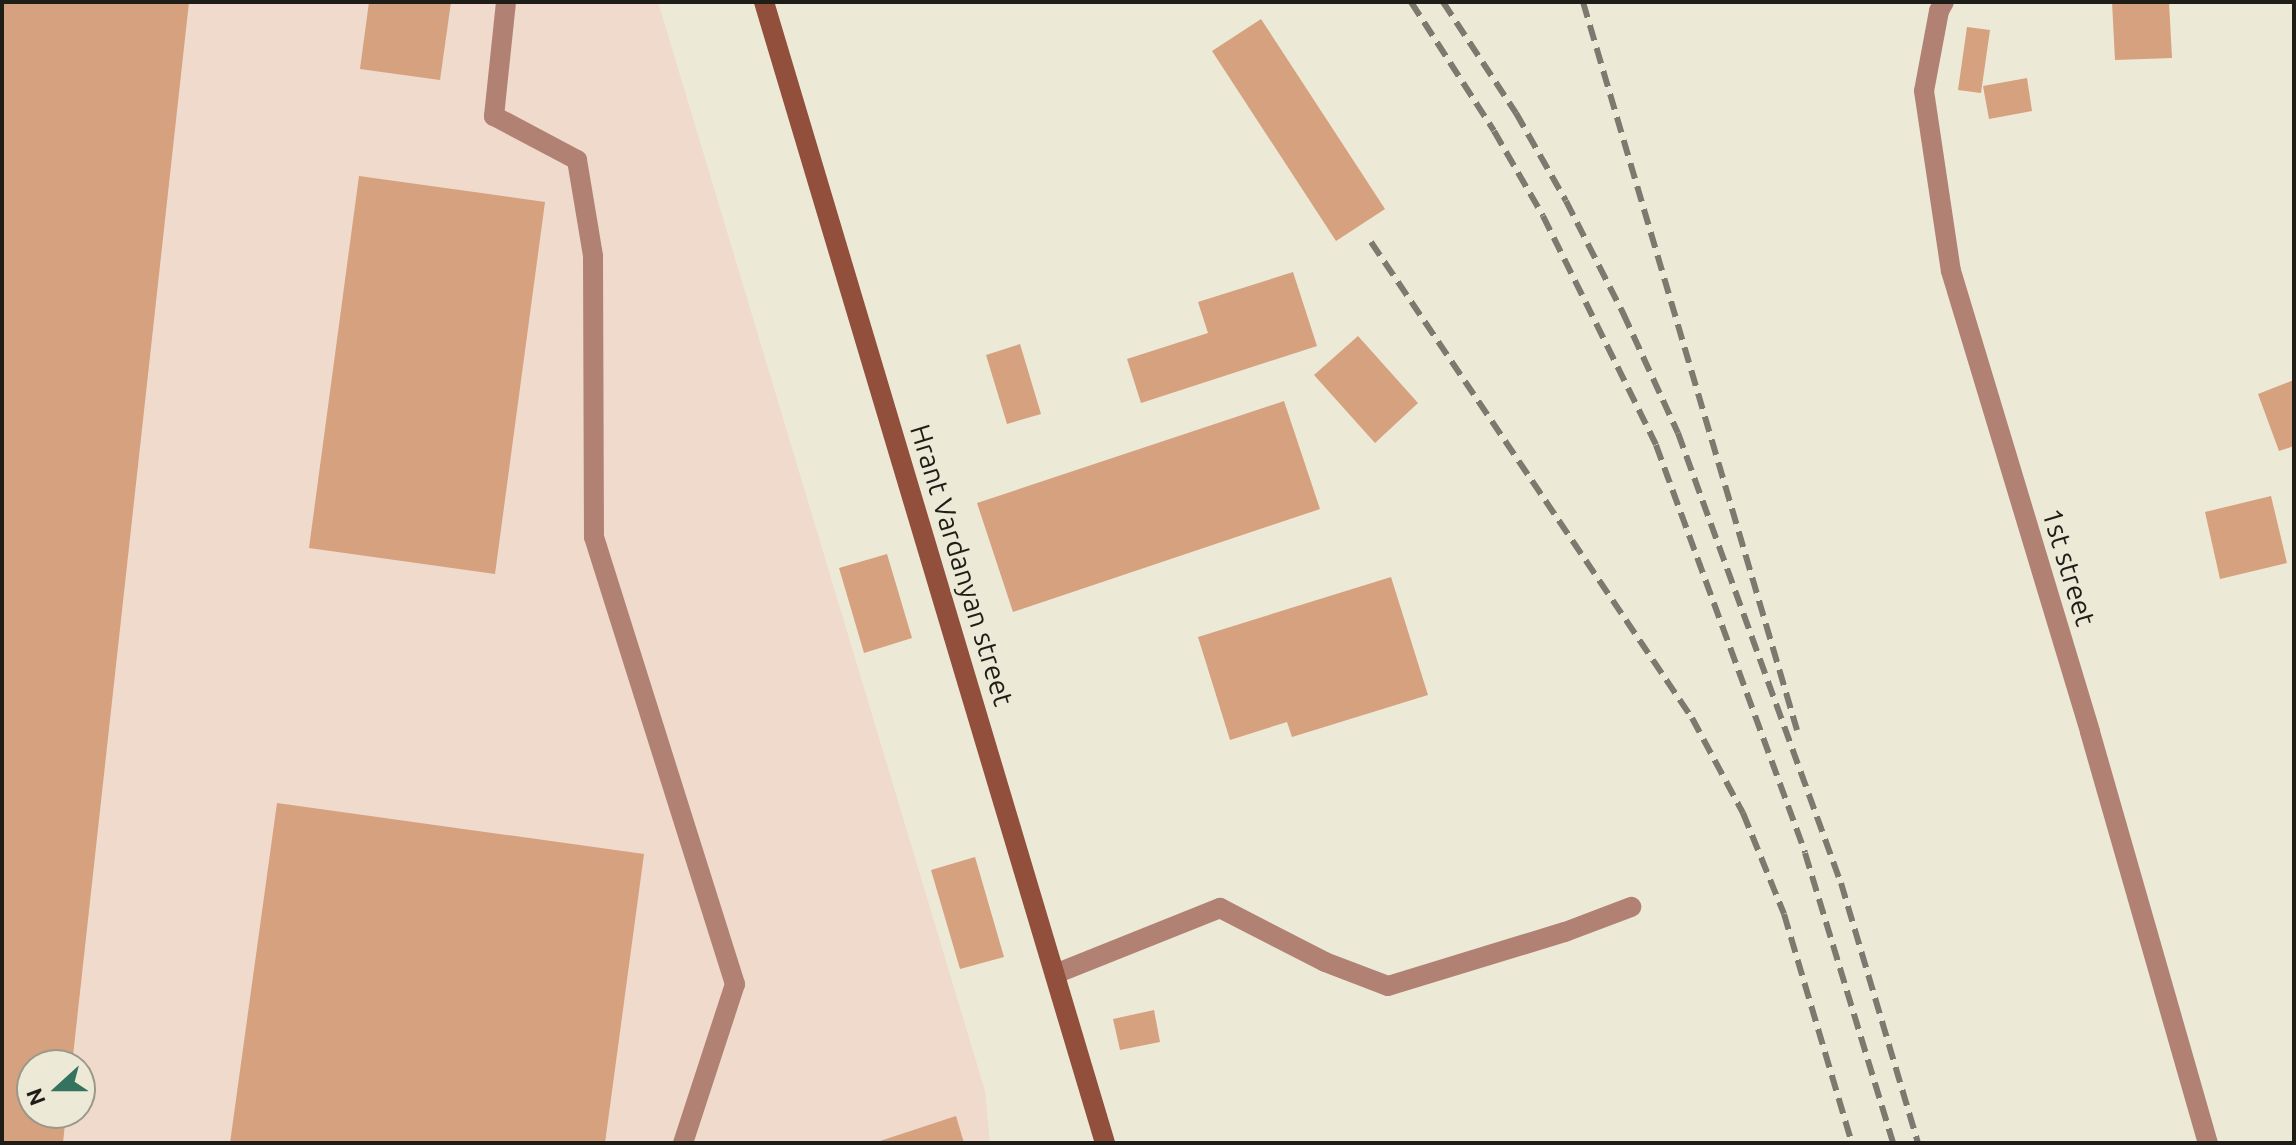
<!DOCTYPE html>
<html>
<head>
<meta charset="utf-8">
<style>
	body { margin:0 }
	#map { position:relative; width:2296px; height:1145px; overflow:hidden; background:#ede9d7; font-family:Ubuntu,sans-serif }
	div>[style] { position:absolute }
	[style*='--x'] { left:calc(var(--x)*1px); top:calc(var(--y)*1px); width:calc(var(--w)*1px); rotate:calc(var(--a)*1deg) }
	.industrial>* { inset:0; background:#efdacc }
	.building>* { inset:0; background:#d5a17f }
	.lane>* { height:20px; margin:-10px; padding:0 10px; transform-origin:10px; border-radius:10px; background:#b18274 }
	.street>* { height:20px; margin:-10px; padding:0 10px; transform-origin:10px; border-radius:10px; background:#b18274 }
	.secondary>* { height:20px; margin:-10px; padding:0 10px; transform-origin:10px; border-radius:10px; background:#914f3c }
	.rail>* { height:6px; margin-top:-3px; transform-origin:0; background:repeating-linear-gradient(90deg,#7c796e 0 16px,transparent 0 24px) }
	span { translate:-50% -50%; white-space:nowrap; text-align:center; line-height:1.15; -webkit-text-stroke:7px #ede9d7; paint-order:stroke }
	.street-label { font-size:28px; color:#1f1d17 }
	.frame { position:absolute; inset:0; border:4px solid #1f1d17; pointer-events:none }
	.north { position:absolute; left:16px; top:1049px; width:80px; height:80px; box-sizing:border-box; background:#ede9d7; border:2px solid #9b978a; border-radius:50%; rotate:249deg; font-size:22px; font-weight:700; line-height:32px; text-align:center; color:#1f1d17 }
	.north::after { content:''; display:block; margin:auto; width:28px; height:36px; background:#347360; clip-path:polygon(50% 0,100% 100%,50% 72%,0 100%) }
</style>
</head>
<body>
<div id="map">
	<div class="industrial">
		<div style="clip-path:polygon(evenodd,2px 2px,658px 2px,985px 1091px,990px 1143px,2px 1143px,2px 2px,32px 1065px,80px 1065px,80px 1113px,32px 1113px,32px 1065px)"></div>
	</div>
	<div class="building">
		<div style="clip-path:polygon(2px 2px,189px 2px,72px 1065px,32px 1065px,32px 1113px,66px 1113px,63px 1143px,2px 1143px)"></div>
		<div style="clip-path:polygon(369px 2px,451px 2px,440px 80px,360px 69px)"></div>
		<div style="clip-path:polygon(2112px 2px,2169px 2px,2172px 58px,2115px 60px)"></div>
		<div style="clip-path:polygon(1261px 19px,1385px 209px,1336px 241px,1212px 51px)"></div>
		<div style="clip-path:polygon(1967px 27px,1990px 30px,1981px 93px,1958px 90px)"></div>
		<div style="clip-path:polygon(2027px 78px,2032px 111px,1989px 119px,1983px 86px)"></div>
		<div style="clip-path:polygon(359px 176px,545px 202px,495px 574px,309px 548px)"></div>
		<div style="clip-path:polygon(1293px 272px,1317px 346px,1141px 403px,1127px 359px,1208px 333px,1198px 302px)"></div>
		<div style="clip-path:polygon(1358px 336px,1418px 403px,1375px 443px,1314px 375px)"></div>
		<div style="clip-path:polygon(1020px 344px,1041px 414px,1007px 424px,986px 355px)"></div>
		<div style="clip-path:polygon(2294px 380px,2294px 446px,2279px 451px,2258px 394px)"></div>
		<div style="clip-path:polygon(1284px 401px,1320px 509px,1013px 612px,977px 503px)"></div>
		<div style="clip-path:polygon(2271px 496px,2287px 563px,2220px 579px,2205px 512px)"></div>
		<div style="clip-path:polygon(887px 554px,912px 638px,864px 653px,839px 568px)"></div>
		<div style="clip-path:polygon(1391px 577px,1428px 695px,1292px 737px,1287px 722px,1230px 740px,1198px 637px)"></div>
		<div style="clip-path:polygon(277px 803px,644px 854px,605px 1143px,230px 1143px)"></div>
		<div style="clip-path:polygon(975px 857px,1004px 957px,960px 969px,931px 870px)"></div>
		<div style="clip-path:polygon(1154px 1010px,1160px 1042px,1120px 1050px,1113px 1019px)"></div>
		<div style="clip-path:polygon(956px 1116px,964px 1143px,877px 1143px,877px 1142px)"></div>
	</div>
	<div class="lane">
		<div style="--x:506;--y:2;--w:115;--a:96"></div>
		<div style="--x:494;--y:116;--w:94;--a:27.9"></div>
		<div style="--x:577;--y:160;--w:97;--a:80.5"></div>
		<div style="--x:593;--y:256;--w:281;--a:89.8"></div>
		<div style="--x:594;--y:537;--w:469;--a:72.5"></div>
		<div style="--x:735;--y:984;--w:167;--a:108.1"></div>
		<div style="--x:1055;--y:974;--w:178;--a:-21.8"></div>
		<div style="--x:1220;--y:908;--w:118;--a:27.2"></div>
		<div style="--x:1325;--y:962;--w:67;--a:20.9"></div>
		<div style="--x:1388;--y:986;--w:185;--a:-17"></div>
		<div style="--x:1565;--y:932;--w:71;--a:-20.7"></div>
	</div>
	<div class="street">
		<div style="--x:1944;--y:2;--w:10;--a:119"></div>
		<div style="--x:1939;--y:11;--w:81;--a:100.6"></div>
		<div style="--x:1924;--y:91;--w:182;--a:81.5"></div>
		<div style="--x:1951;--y:271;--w:481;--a:73.2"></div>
		<div style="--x:2090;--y:732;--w:428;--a:74"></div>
	</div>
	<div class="secondary">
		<div style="--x:764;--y:2;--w:1191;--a:73.36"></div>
	</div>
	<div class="rail">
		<div style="--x:1411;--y:2;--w:153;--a:57.2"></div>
		<div style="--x:1494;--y:131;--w:98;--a:60"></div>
		<div style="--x:1543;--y:216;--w:255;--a:63.7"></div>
		<div style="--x:1656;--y:445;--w:434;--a:69.9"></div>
		<div style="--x:1805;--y:853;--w:303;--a:73.1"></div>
		<div style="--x:1443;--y:2;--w:133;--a:56.7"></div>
		<div style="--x:1516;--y:113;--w:101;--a:60.4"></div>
		<div style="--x:1566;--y:201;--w:126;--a:63"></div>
		<div style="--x:1623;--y:313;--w:132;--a:65.4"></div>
		<div style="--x:1678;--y:433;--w:479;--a:70.1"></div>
		<div style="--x:1841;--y:883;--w:271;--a:73.5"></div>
		<div style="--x:1583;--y:2;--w:759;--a:73.62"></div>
		<div style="--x:1371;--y:242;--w:574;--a:56.01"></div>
		<div style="--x:1692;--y:718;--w:108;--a:61.8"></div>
		<div style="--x:1743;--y:813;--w:109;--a:67.9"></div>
		<div style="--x:1784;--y:914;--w:239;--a:73.5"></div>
	</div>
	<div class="street-label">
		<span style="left:962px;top:565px;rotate:73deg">Hrant Vardanyan street</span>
		<span style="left:2069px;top:567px;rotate:73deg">1st street</span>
	</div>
	<div class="frame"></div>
	<div class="north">N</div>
</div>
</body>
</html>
